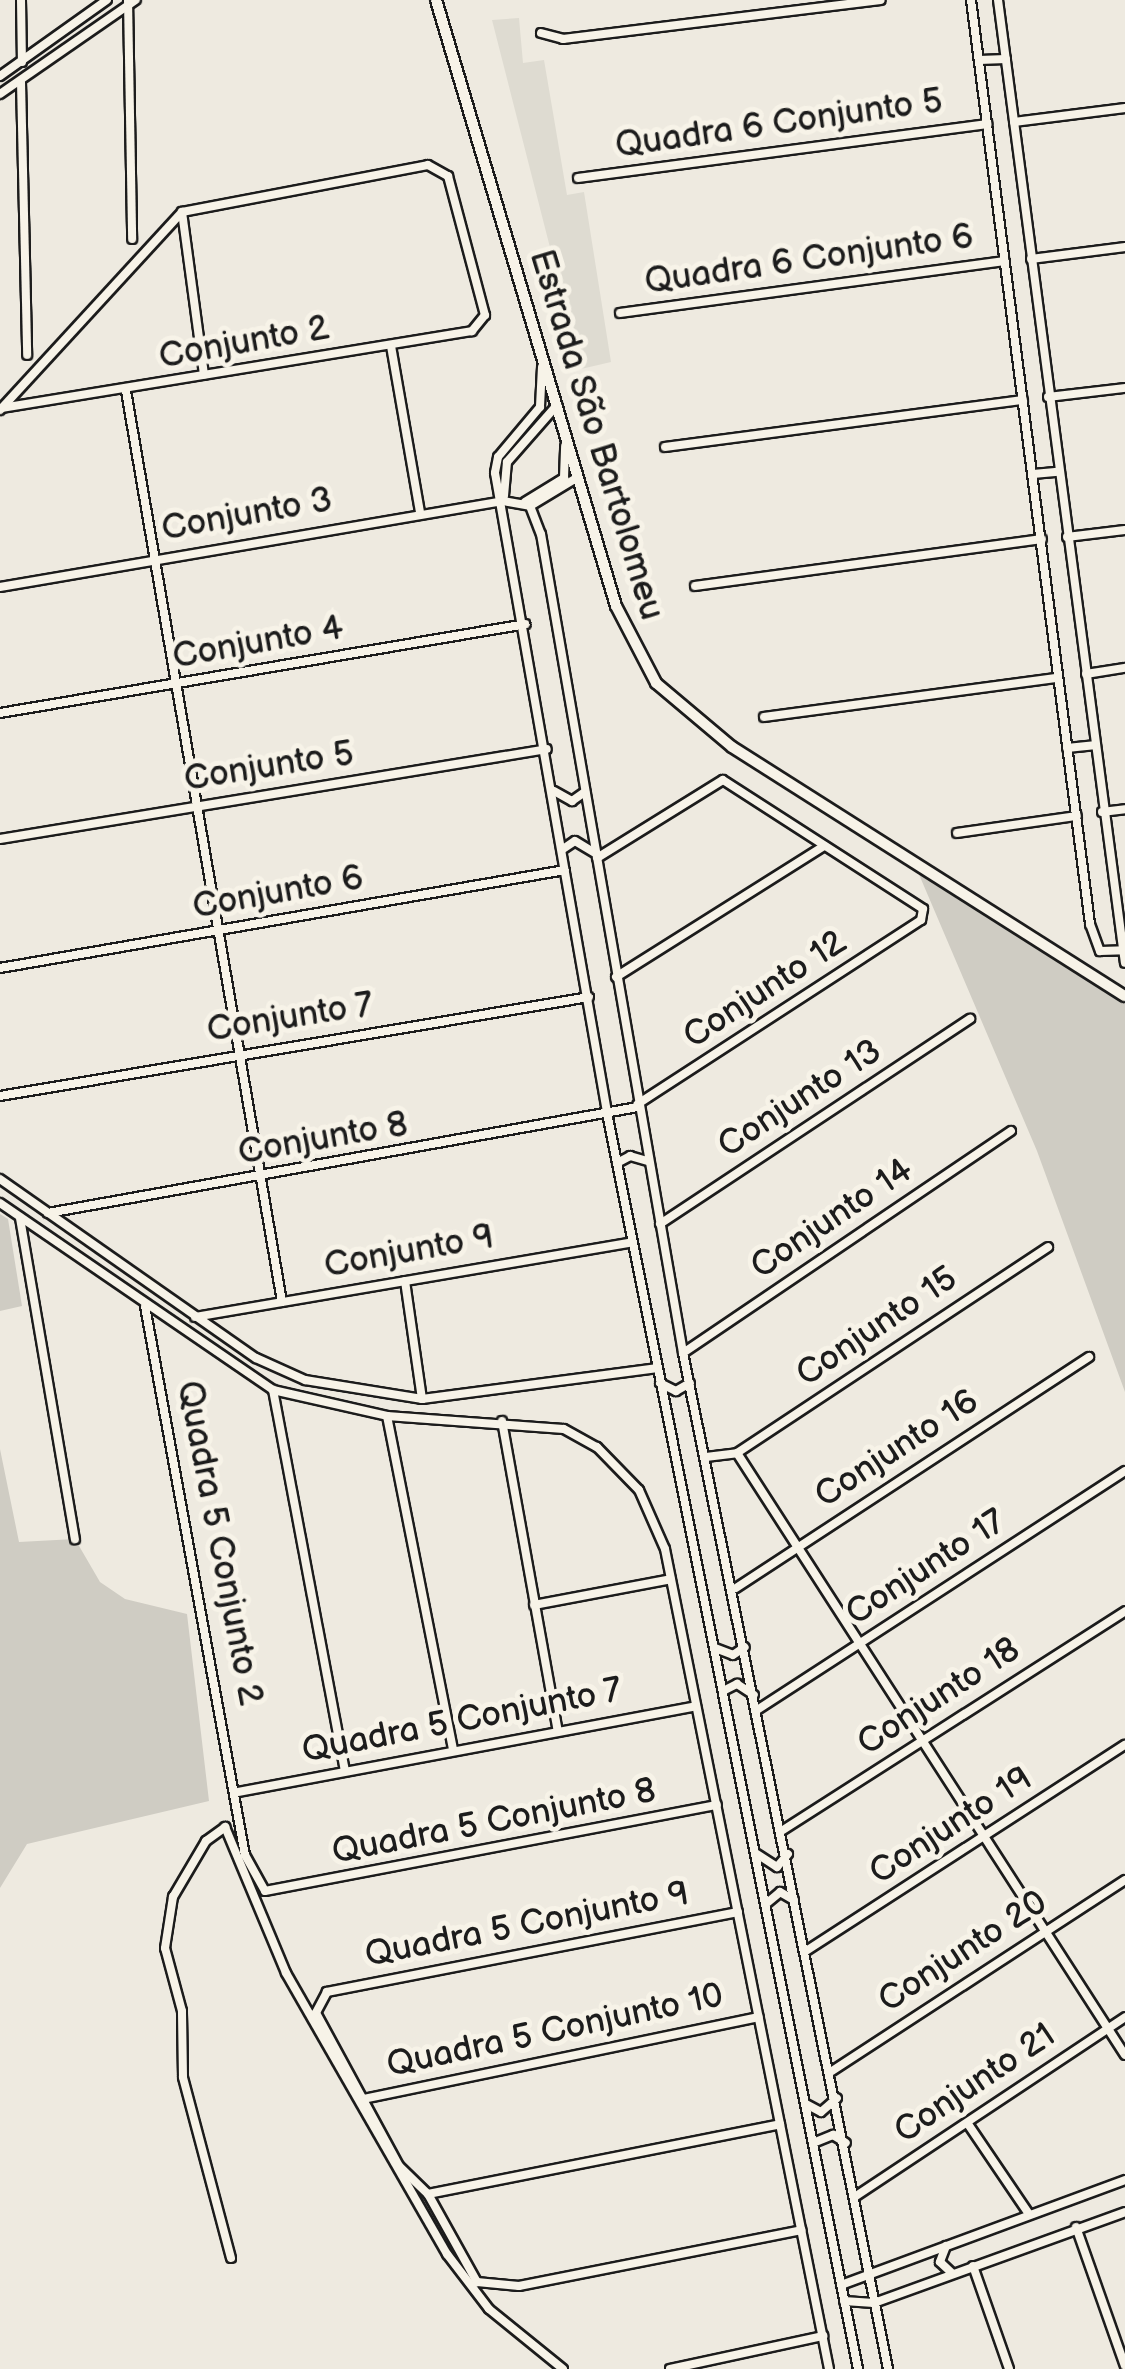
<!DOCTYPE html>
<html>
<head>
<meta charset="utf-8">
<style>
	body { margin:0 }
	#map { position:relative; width:1125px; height:2369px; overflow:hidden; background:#eeeae0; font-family:"Balsamiq Sans",sans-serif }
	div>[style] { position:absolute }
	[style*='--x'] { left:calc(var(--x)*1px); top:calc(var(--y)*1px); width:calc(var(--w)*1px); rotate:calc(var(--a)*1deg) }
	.built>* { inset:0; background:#dedbd1 }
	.green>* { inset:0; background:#cfccc3 }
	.roads { filter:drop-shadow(2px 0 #1c1c1c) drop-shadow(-2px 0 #1c1c1c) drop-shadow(0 2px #1c1c1c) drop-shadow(0 -2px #1c1c1c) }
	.minor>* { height:8px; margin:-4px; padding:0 4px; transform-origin:4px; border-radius:4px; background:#f7f3e8 }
	.tertiary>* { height:10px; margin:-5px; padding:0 5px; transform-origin:5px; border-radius:5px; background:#f7f3e8 }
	span { translate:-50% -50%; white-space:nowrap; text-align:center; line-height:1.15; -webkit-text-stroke:10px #f7f3e8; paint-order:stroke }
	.street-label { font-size:35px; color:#1c1c1c }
</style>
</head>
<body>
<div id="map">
	<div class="built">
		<div style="clip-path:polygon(519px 18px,523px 63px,544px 60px,567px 195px,584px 192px,611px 362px,581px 369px,492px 20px)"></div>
	</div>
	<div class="green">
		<div style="clip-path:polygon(912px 858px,1125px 994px,1125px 1392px,1037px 1151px)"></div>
		<div style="clip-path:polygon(0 1214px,8px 1219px,22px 1306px,0 1311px)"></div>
		<div style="clip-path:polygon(0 1449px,19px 1542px,75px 1539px,100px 1582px,125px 1599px,187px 1614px,209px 1801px,27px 1844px,0 1888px)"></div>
	</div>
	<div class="roads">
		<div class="minor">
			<div style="--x:21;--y:0;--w:62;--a:89.1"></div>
			<div style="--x:128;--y:0;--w:239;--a:89"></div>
			<div style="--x:971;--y:0;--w:932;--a:82.66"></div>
			<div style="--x:1090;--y:924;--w:29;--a:70"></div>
			<div style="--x:1100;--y:951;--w:25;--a:-2"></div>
			<div style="--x:998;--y:0;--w:971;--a:82.49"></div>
			<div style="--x:541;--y:33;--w:23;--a:15"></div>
			<div style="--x:563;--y:39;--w:320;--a:-7"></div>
			<div style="--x:979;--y:60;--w:27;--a:-2"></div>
			<div style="--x:0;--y:76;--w:131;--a:-35.4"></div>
			<div style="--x:21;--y:82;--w:273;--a:88.7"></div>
			<div style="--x:0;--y:94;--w:165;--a:-34.7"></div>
			<div style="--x:1014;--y:122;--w:112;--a:-7.2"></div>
			<div style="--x:578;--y:178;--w:413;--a:-7.5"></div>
			<div style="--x:182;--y:212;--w:164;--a:82.3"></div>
			<div style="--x:1031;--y:259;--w:95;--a:-7.3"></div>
			<div style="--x:620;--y:313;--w:388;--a:-7.7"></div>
			<div style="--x:391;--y:346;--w:169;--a:80.1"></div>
			<div style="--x:542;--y:367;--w:40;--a:92.9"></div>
			<div style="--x:540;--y:407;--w:65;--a:130"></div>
			<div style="--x:498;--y:457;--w:16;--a:101"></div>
			<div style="--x:495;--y:473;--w:655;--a:80.06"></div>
			<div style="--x:608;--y:1118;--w:1276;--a:78.7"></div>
			<div style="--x:126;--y:391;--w:924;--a:80.28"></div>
			<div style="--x:1048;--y:397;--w:78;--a:-6.7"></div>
			<div style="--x:0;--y:410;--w:269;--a:-47.4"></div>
			<div style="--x:182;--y:212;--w:250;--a:-10.8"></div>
			<div style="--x:428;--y:165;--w:23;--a:29"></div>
			<div style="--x:448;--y:176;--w:144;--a:75.1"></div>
			<div style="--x:485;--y:315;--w:21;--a:129"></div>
			<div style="--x:472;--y:331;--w:476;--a:170.7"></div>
			<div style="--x:665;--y:447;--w:361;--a:-7.5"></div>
			<div style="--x:1033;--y:474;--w:25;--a:-5"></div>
			<div style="--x:504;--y:496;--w:34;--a:-85"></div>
			<div style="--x:507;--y:462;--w:76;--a:-48.7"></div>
			<div style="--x:525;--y:502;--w:46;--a:-31.6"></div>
			<div style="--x:564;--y:478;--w:32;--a:-88"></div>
			<div style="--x:530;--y:506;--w:56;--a:-31.1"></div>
			<div style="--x:1067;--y:537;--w:58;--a:-6.9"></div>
			<div style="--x:695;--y:586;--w:350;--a:-7.7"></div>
			<div style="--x:0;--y:587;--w:510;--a:-9.7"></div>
			<div style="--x:503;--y:501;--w:27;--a:10"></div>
			<div style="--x:530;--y:506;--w:30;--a:69"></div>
			<div style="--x:541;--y:534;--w:831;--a:80.16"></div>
			<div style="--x:683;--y:1353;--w:1036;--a:78.59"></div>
			<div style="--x:1086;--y:674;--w:39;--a:-9"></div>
			<div style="--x:0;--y:713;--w:533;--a:-9.6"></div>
			<div style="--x:764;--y:717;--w:296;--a:-7.6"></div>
			<div style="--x:1067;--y:748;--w:27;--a:-6"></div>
			<div style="--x:554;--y:791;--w:21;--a:29"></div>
			<div style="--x:572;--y:801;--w:16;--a:-35"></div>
			<div style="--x:1102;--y:812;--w:23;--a:-7"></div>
			<div style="--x:957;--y:833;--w:121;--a:-8.1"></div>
			<div style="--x:0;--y:839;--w:554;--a:-9.34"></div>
			<div style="--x:563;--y:849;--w:14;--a:-34"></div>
			<div style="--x:575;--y:841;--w:23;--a:31"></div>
			<div style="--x:597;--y:858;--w:148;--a:-31.8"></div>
			<div style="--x:723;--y:780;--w:238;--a:32.8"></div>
			<div style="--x:923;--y:909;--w:11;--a:100"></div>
			<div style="--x:921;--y:920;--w:338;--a:147"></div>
			<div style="--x:0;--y:968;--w:573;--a:-9.84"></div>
			<div style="--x:616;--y:977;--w:246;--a:-32.2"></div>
			<div style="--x:0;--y:1096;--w:597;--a:-9.54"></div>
			<div style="--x:617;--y:1163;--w:15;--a:-28"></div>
			<div style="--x:630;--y:1156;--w:19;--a:16"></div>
			<div style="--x:0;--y:1179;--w:312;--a:35"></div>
			<div style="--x:256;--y:1358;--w:54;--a:24.2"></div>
			<div style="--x:305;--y:1380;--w:119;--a:9.2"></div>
			<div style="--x:422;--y:1399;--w:236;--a:-7.5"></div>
			<div style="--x:0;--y:1203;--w:331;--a:34.4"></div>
			<div style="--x:273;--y:1390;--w:117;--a:12.8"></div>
			<div style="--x:387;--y:1416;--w:177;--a:4.2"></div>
			<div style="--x:564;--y:1429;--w:38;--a:29"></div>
			<div style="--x:597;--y:1447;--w:60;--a:45.7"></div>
			<div style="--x:639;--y:1490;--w:64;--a:66.2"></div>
			<div style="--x:665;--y:1549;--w:836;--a:78.69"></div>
			<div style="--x:48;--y:1213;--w:599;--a:-10.19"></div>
			<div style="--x:20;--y:1218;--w:326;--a:80.3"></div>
			<div style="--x:660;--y:1224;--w:372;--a:-33.5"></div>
			<div style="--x:405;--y:1281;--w:119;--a:81.8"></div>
			<div style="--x:145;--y:1306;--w:558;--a:79.68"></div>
			<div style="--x:245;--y:1855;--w:41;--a:60.9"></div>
			<div style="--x:265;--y:1891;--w:460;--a:-10.8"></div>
			<div style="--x:195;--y:1317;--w:443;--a:-9.7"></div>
			<div style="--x:683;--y:1353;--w:396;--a:-34.1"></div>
			<div style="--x:660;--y:1383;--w:18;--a:27"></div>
			<div style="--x:676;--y:1391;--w:16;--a:-30"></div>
			<div style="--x:273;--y:1390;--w:387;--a:79.3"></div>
			<div style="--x:387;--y:1416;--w:339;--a:78.8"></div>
			<div style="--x:502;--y:1421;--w:315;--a:79.8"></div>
			<div style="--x:737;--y:1453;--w:716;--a:57.2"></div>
			<div style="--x:706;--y:1457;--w:31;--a:-7"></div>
			<div style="--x:737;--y:1453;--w:373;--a:-33.5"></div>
			<div style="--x:736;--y:1588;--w:422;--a:-33.2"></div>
			<div style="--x:534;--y:1605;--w:139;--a:-10.7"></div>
			<div style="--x:715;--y:1648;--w:19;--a:21"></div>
			<div style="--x:733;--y:1655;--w:14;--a:-34"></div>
			<div style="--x:723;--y:1691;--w:16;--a:-27"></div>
			<div style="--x:737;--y:1684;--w:20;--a:33"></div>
			<div style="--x:757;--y:1710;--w:439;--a:-33"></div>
			<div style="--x:238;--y:1792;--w:466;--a:-10.6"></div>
			<div style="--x:783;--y:1830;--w:406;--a:-32.6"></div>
			<div style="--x:757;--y:1854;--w:24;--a:33"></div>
			<div style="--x:777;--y:1867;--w:17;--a:-50"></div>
			<div style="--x:767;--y:1903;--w:17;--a:-40"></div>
			<div style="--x:780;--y:1892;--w:16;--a:30"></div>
			<div style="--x:738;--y:1912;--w:419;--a:169"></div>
			<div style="--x:327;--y:1992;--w:24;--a:118"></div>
			<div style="--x:316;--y:2013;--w:174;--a:61.5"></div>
			<div style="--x:399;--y:2166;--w:40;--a:44"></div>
			<div style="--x:428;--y:2194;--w:101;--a:60.9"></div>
			<div style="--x:477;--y:2282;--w:42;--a:5.4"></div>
			<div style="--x:519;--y:2286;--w:288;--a:-11.2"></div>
			<div style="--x:806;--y:1951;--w:380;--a:-32.9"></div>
			<div style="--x:832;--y:2071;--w:350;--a:-33.1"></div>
			<div style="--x:363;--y:2099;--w:404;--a:-11.7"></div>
			<div style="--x:806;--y:2104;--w:17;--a:28"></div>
			<div style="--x:821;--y:2112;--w:21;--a:-41"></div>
			<div style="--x:968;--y:2124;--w:109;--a:55.9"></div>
			<div style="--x:813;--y:2143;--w:22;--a:-22"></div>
			<div style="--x:833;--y:2135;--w:15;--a:32"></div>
			<div style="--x:428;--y:2194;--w:359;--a:-11.2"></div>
			<div style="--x:856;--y:2196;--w:323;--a:-33.6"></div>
			<div style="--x:1076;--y:2227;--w:147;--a:70.6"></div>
			<div style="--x:946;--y:2246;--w:17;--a:111"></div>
			<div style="--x:940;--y:2262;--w:16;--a:43"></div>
			<div style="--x:231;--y:2258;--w:187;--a:-104.9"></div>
			<div style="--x:183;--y:2077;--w:66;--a:-90.9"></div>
			<div style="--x:182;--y:2011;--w:65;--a:-105.1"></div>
			<div style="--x:165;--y:1948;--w:52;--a:-81.1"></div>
			<div style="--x:173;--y:1897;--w:65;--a:-59.5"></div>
			<div style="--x:206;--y:1841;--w:24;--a:-36"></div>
			<div style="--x:225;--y:1827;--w:158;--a:67.3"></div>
			<div style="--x:286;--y:1973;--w:324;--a:60.2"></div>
			<div style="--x:447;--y:2254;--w:69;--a:52.6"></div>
			<div style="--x:489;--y:2309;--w:95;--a:39"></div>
			<div style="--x:973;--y:2266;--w:109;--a:70.7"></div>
			<div style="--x:841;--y:2285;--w:303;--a:-20.3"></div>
			<div style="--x:844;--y:2301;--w:30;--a:4"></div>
			<div style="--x:874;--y:2303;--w:267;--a:-19.9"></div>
			<div style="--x:670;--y:2369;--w:157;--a:-12.2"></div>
		</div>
		<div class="tertiary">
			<div style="--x:436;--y:0;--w:632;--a:73.46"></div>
			<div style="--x:616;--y:606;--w:87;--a:62.5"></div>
			<div style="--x:656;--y:683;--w:99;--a:40.1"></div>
			<div style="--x:732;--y:747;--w:465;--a:32.4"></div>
		</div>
	</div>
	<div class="street-label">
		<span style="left:779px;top:124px;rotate:-8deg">Quadra 6 Conjunto 5</span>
		<span style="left:809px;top:260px;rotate:-8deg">Quadra 6 Conjunto 6</span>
		<span style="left:244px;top:343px;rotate:-10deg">Conjunto 2</span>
		<span style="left:596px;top:435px;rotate:73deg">Estrada São Bartolomeu</span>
		<span style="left:247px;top:515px;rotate:-10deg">Conjunto 3</span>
		<span style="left:258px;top:643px;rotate:-10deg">Conjunto 4</span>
		<span style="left:269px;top:767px;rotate:-9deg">Conjunto 5</span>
		<span style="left:278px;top:893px;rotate:-10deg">Conjunto 6</span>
		<span style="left:765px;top:990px;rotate:-33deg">Conjunto 12</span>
		<span style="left:290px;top:1018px;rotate:-9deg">Conjunto 7</span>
		<span style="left:800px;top:1099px;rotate:-33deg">Conjunto 13</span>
		<span style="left:323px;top:1139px;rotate:-10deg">Conjunto 8</span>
		<span style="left:832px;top:1219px;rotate:-34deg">Conjunto 14</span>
		<span style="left:409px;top:1252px;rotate:-10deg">Conjunto 9</span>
		<span style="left:877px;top:1327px;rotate:-34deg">Conjunto 15</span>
		<span style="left:897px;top:1449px;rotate:-33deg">Conjunto 16</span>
		<span style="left:219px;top:1543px;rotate:79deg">Quadra 5 Conjunto 2</span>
		<span style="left:926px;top:1568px;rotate:-33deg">Conjunto 17</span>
		<span style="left:939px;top:1697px;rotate:-33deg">Conjunto 18</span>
		<span style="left:462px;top:1721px;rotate:-11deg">Quadra 5 Conjunto 7</span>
		<span style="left:494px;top:1822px;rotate:-11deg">Quadra 5 Conjunto 8</span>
		<span style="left:951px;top:1826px;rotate:-33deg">Conjunto 19</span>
		<span style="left:527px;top:1925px;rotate:-11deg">Quadra 5 Conjunto 9</span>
		<span style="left:963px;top:1952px;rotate:-33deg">Conjunto 20</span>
		<span style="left:555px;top:2031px;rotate:-12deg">Quadra 5 Conjunto 10</span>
		<span style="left:975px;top:2084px;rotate:-34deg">Conjunto 21</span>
	</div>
</div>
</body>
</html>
